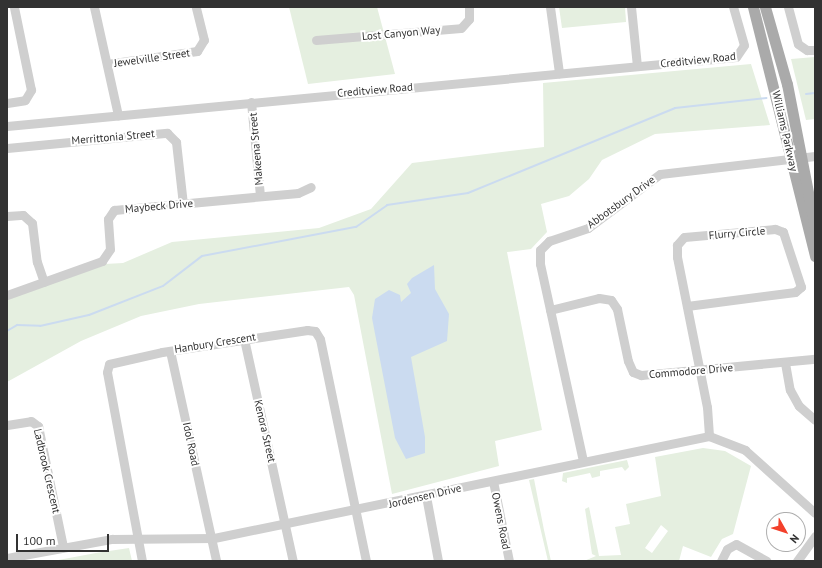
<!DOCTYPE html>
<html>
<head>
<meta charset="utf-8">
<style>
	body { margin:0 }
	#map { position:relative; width:822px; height:568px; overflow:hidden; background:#fff; font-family:"PT Sans",sans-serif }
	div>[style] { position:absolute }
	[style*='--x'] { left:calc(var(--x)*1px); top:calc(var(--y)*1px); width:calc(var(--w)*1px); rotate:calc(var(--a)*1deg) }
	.green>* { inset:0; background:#e5efe0 }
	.water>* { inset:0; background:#cbdbf0 }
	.stream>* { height:2px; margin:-1px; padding:0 1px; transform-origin:1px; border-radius:1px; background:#cbdbf0 }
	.minor>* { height:9px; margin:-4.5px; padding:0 4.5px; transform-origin:4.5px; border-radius:4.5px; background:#cfcfcf }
	.major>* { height:11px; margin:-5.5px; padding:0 5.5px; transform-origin:5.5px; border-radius:5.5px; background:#aaa }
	span { translate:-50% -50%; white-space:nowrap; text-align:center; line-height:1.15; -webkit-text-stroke:4px #fff; paint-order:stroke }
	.street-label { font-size:11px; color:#323232 }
	.frame { position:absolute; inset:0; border:8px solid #323232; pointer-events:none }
	.north { position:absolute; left:766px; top:512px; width:40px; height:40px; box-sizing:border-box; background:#fff; border:1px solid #adadad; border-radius:50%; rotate:129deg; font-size:11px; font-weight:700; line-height:16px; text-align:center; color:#323232 }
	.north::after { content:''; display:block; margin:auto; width:14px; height:18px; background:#f3402b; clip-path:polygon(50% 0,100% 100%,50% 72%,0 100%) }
	.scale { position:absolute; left:16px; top:534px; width:93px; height:18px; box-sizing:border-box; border:2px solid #323232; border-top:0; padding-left:5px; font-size:12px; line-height:14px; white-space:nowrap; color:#323232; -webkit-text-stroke:3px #fff; paint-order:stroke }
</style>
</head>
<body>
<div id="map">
	<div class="green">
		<div style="clip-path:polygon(289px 7px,377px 7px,395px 74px,308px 84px)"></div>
		<div style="clip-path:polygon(559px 7px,625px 7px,626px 22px,562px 28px)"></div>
		<div style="clip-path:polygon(815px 57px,815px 119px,806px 120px,791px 59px)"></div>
		<div style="clip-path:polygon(751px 64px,770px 125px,655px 134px,602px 160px,589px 179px,569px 196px,541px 204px,547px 232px,531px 249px,507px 252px,542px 430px,495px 441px,499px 466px,392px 494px,354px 295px,349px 287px,199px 304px,141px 316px,81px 341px,7px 382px,7px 299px,105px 264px,123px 263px,172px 242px,319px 228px,371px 209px,412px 163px,544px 147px,543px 83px)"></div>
		<div style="clip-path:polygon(evenodd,703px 448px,725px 451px,751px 466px,733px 534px,722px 539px,711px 557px,683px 546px,679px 561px,584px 561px,596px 556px,592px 554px,585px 509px,589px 507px,599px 556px,621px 555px,615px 527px,630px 524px,626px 504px,661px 496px,655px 457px,703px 448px,661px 525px,668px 531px,652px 553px,645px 548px,661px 525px)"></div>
		<div style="clip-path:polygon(627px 460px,629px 467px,625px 471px,622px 467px,600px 471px,600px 476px,592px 478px,590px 473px,567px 478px,567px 483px,562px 481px,563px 473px)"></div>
		<div style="clip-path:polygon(534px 479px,544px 530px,551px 561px,548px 561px,529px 480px)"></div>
		<div style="clip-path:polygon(129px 548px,132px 561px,53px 561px,96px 553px)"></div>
	</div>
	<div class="water">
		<div style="clip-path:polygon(434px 265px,435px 289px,449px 314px,447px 341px,411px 357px,425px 437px,425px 453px,406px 459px,395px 438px,372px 318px,375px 299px,389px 290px,400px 295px,401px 302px,411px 293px,407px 284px,412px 278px)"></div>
	</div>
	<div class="stream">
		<div style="--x:806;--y:94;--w:9;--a:-6"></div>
		<div style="--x:7;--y:331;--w:12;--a:-31"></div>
		<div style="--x:17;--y:325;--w:23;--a:2"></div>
		<div style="--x:40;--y:326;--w:50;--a:-12.7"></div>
		<div style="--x:89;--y:315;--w:79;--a:-21.4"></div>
		<div style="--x:163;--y:286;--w:49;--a:-37.6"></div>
		<div style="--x:202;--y:256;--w:157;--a:-10.7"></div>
		<div style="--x:356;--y:227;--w:38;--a:-35"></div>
		<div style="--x:387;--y:205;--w:82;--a:-8.4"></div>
		<div style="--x:468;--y:193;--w:224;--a:-22.3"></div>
		<div style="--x:675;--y:108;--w:92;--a:-6.3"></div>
	</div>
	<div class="minor">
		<div style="--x:94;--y:7;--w:111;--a:77.5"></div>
		<div style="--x:550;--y:7;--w:67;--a:82.2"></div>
		<div style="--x:631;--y:7;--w:59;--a:84.2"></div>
		<div style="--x:788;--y:7;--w:38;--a:75"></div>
		<div style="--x:798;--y:44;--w:11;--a:34"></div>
		<div style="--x:807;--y:50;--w:8;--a:0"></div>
		<div style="--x:316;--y:40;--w:145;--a:-4.7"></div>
		<div style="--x:461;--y:28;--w:12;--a:-48"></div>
		<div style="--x:469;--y:19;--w:12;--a:-90"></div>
		<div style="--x:107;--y:64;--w:91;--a:-8.2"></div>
		<div style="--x:197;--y:51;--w:13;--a:-58"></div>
		<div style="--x:204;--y:40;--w:34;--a:-104"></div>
		<div style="--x:251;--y:102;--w:94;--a:84.5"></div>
		<div style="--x:7;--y:103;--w:18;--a:-9"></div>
		<div style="--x:25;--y:100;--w:12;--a:-59"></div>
		<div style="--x:31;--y:90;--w:85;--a:-101.6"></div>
		<div style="--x:7;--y:126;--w:732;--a:-5.41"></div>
		<div style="--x:736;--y:57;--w:14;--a:-56"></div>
		<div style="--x:744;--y:45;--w:40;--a:-106"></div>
		<div style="--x:7;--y:148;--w:161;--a:-5.4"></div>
		<div style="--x:167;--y:133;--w:13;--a:45"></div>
		<div style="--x:176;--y:142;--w:62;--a:83.6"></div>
		<div style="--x:7;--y:216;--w:16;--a:-4"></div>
		<div style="--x:23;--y:215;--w:12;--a:42"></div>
		<div style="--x:32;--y:223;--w:39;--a:83"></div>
		<div style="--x:37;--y:262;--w:21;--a:71"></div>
		<div style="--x:7;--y:295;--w:101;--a:-19.7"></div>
		<div style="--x:102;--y:261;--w:14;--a:-56"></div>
		<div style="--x:110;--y:249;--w:30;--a:-94"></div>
		<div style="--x:108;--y:219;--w:11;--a:-56"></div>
		<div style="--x:114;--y:210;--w:185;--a:-5.3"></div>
		<div style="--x:298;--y:193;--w:14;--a:-25"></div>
		<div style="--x:687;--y:306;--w:109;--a:-7.4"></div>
		<div style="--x:795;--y:292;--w:8;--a:-40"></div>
		<div style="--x:801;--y:287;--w:58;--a:-108.1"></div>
		<div style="--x:783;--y:232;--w:9;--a:-159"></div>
		<div style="--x:775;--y:229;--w:91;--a:175"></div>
		<div style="--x:684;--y:237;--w:11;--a:131"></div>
		<div style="--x:677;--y:245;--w:12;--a:90"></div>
		<div style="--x:677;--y:257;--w:153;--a:78.7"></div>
		<div style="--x:707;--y:407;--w:29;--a:86"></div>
		<div style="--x:550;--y:310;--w:50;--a:-13.8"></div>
		<div style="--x:599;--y:298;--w:12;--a:9"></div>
		<div style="--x:611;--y:300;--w:11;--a:56"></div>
		<div style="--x:617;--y:309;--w:53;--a:78.1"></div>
		<div style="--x:628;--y:361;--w:12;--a:66"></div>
		<div style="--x:633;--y:372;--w:9;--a:21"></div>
		<div style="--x:641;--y:375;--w:175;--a:-5.3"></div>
		<div style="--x:244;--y:339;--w:227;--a:77.6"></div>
		<div style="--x:170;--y:351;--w:215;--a:77.6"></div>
		<div style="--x:785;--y:363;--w:27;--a:80"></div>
		<div style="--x:790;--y:390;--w:18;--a:61"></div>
		<div style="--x:799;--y:406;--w:21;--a:41"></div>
		<div style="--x:7;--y:425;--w:24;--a:-9"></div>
		<div style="--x:31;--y:421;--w:9;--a:36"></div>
		<div style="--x:38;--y:426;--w:124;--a:78.3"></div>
		<div style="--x:583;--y:461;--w:202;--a:-102.3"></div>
		<div style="--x:540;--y:264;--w:14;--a:-90"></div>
		<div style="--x:540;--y:250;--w:13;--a:-45"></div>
		<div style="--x:549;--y:241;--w:41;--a:-18.4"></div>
		<div style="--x:588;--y:228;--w:90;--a:-36.9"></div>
		<div style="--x:660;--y:174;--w:156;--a:-6.6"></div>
		<div style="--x:493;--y:481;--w:82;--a:78.7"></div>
		<div style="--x:426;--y:496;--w:66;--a:79.5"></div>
		<div style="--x:7;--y:558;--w:107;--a:-10.3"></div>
		<div style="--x:112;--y:539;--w:102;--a:-0.6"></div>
		<div style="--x:214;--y:538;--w:505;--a:-11.64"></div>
		<div style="--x:709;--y:436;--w:39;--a:21"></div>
		<div style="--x:745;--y:450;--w:94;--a:42"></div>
		<div style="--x:142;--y:561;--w:192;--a:-100.5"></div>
		<div style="--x:107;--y:372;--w:8;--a:-76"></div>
		<div style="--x:109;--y:364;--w:54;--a:-12.8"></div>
		<div style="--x:162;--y:352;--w:147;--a:-8.6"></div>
		<div style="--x:307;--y:330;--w:8;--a:7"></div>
		<div style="--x:315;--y:331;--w:9;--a:58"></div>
		<div style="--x:320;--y:339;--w:227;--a:78.3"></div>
		<div style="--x:721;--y:561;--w:13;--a:-63"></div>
		<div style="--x:727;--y:549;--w:10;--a:-29"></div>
		<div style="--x:736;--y:544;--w:35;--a:29"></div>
		<div style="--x:797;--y:561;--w:31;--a:-54"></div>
	</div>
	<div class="major">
		<div style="--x:753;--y:7;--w:257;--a:76"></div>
		<div style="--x:765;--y:7;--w:80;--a:74.1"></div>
		<div style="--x:787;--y:84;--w:147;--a:79"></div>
	</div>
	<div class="street-label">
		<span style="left:401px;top:33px;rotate:-5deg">Lost Canyon Way</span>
		<span style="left:152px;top:58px;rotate:-8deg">Jewelville Street</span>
		<span style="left:698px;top:60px;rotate:-6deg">Creditview Road</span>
		<span style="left:375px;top:90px;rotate:-5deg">Creditview Road</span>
		<span style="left:785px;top:131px;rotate:77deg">Williams Parkway</span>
		<span style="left:113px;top:137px;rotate:-5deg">Merrittonia Street</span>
		<span style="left:256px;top:149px;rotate:-95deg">Makeena Street</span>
		<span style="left:621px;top:202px;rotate:-36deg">Abbotsbury Drive</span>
		<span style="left:159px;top:206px;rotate:-5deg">Maybeck Drive</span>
		<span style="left:737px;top:233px;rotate:-5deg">Flurry Circle</span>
		<span style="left:215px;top:343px;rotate:-9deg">Hanbury Crescent</span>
		<span style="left:691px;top:371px;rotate:-5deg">Commodore Drive</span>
		<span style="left:265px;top:431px;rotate:77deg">Kenora Street</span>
		<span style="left:191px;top:444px;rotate:78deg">Idol Road</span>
		<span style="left:47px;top:471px;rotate:77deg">Ladbrook Crescent</span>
		<span style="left:425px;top:496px;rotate:-13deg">Jordensen Drive</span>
		<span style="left:501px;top:521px;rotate:79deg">Owens Road</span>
	</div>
	<div class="frame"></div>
	<div class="north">N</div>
	<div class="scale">100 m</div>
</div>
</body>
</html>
